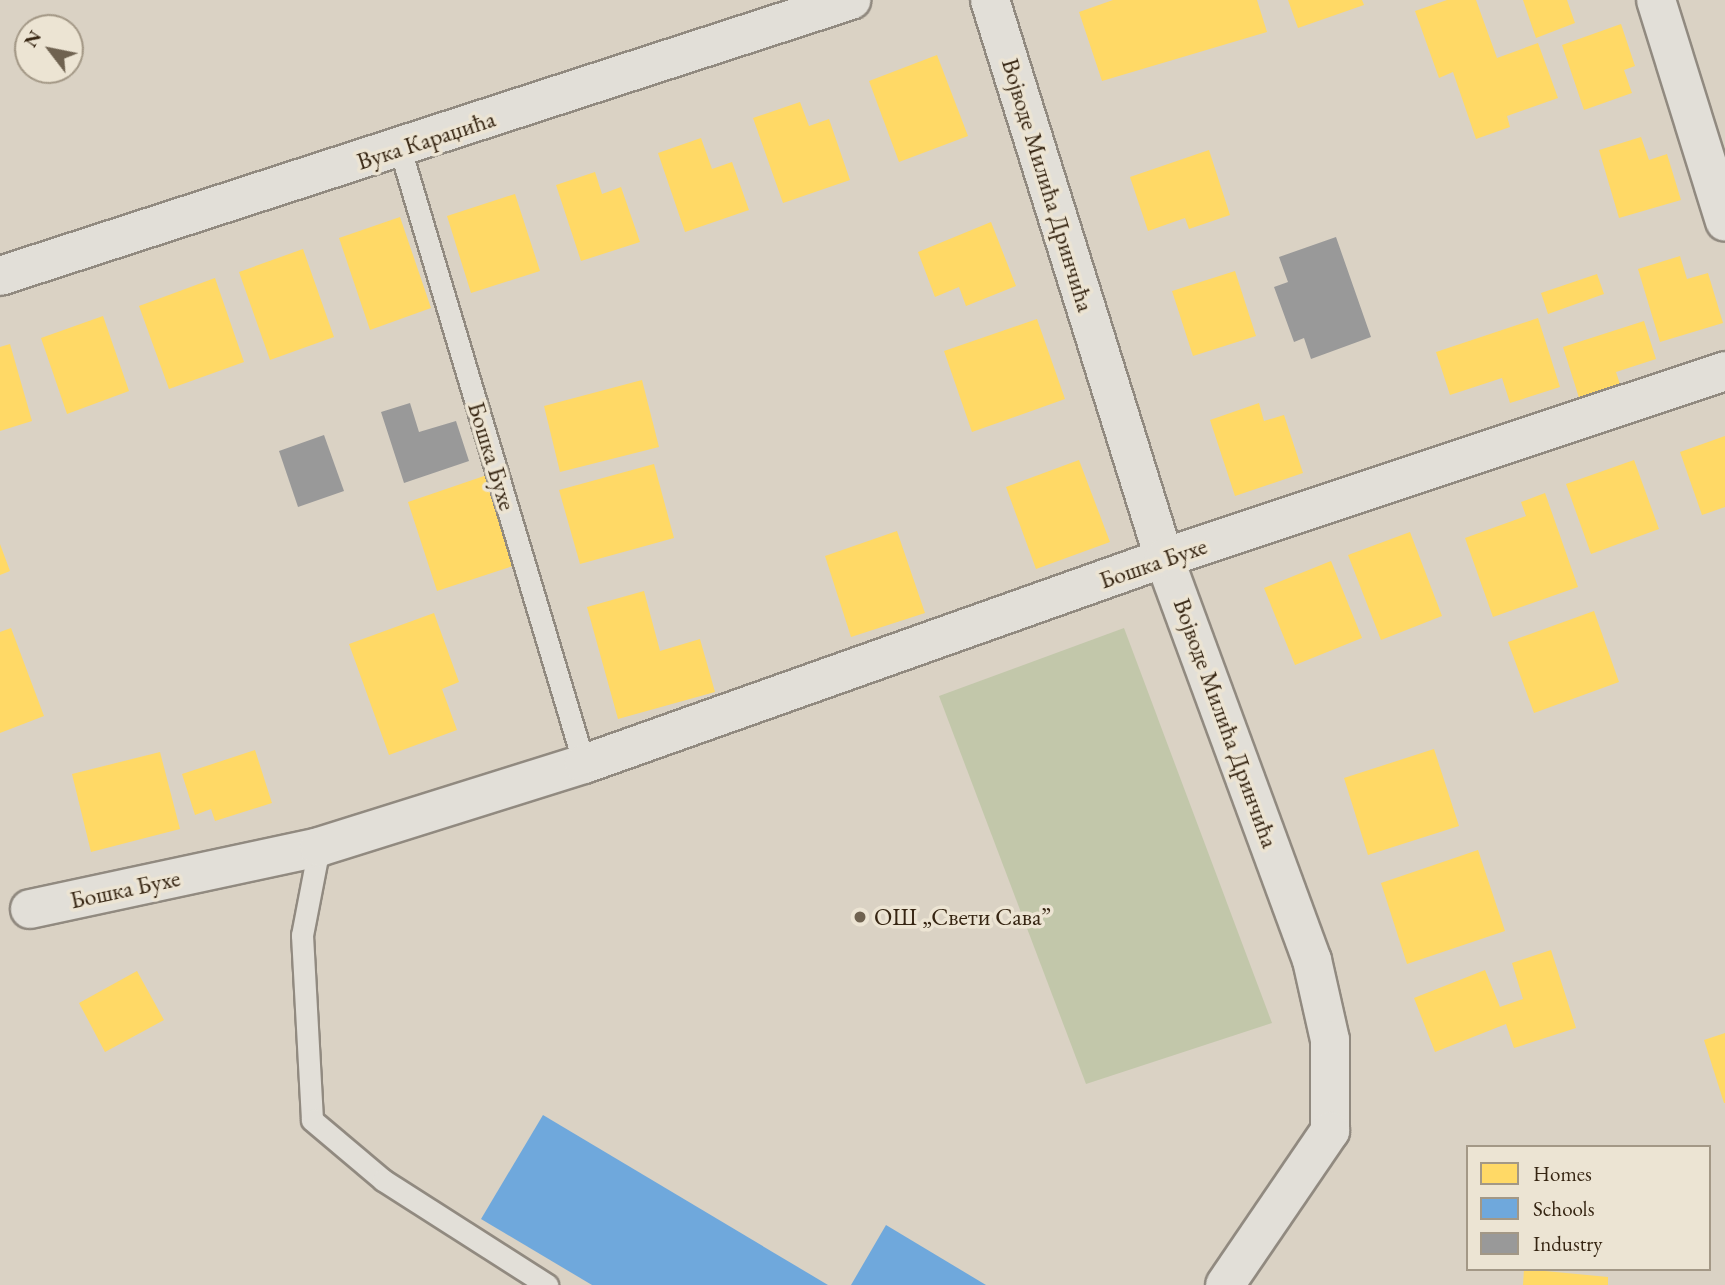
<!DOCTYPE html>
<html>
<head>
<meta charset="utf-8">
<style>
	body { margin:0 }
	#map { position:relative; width:1725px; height:1285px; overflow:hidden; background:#dad2c4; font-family:"EB Garamond",serif }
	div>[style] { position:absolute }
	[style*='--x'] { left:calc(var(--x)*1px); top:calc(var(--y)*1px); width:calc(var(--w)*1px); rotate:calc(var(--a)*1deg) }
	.green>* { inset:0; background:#c2c7aa }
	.homes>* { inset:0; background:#ffd966 }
	.schools>* { inset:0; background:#6fa8dc }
	.industry>* { inset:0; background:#999 }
	.roads { filter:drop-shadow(2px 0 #918a80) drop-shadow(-2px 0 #918a80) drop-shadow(0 2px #918a80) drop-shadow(0 -2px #918a80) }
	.service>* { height:21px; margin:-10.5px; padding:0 10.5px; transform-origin:10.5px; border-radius:10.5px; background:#e2dfd8 }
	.minor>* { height:38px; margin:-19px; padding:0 19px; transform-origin:19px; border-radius:19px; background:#e2dfd8 }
	.tertiary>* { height:38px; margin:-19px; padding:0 19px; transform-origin:19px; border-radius:19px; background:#e2dfd8 }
	.dots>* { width:19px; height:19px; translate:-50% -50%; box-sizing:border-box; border:4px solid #ece4d3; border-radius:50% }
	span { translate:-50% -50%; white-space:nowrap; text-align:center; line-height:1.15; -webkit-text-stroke:7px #ece4d3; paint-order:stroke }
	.street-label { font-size:24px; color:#362512 }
	.poi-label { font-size:24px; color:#362512 }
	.left { translate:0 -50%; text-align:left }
	.legend { position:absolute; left:1466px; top:1145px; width:245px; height:126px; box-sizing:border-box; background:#ece4d3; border:2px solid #a39886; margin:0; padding:9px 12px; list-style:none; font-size:21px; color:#362512 }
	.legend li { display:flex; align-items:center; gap:14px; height:35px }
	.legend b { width:35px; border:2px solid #a39886 }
	.north { position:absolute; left:14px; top:14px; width:70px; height:70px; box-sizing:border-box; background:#ece4d3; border:2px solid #a39886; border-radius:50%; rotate:302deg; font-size:19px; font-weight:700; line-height:28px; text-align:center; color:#362512 }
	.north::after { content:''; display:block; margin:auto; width:24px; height:32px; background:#6f6250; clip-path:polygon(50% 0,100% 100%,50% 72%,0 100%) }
</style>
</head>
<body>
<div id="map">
	<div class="green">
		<div style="clip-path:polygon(1124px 628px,1272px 1023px,1086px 1084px,939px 696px)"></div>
	</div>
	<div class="homes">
		<div style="clip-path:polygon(1113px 0,1257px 0,1267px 32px,1102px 81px,1079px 12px)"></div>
		<div style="clip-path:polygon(1288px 0,1362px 0,1364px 5px,1298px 28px)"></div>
		<div style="clip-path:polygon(1447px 0,1476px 0,1497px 58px,1538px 43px,1558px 98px,1507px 116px,1510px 127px,1476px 139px,1453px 72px,1439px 78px,1415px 11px)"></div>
		<div style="clip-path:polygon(1523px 0,1567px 0,1575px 23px,1536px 38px)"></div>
		<div style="clip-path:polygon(1621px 24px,1635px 66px,1624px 70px,1632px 93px,1584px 110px,1562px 45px)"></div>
		<div style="clip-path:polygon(937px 55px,968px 136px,899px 162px,869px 81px)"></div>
		<div style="clip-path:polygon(800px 102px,809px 126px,829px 119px,850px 180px,783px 203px,753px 118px)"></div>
		<div style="clip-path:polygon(1641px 137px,1649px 160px,1667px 154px,1681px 200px,1619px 218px,1599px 150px)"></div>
		<div style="clip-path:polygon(701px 138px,712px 169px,732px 162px,749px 210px,685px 232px,658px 153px)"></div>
		<div style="clip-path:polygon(1209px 150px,1230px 215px,1189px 229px,1185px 218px,1148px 231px,1130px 177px)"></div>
		<div style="clip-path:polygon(595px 172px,602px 194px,621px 187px,640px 242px,581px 261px,556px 185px)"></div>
		<div style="clip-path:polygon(515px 194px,540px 271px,471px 293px,447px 216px)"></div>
		<div style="clip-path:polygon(400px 217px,431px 308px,370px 330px,339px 238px)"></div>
		<div style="clip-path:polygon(991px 222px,1016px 286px,966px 306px,959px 287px,935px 297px,918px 252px)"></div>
		<div style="clip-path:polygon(303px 249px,334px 337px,270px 360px,239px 272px)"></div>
		<div style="clip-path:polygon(1680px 256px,1687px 279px,1708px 273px,1723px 323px,1660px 342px,1638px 269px)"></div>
		<div style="clip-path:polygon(1235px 271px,1256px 336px,1193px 356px,1172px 291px)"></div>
		<div style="clip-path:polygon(1597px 274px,1604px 294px,1548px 314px,1541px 293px)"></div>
		<div style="clip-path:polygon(215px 278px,244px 362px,169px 389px,139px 306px)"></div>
		<div style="clip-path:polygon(103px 316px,129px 391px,67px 414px,41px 338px)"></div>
		<div style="clip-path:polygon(1538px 318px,1560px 387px,1510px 403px,1502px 378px,1450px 395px,1436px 352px)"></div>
		<div style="clip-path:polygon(1037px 319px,1065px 399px,972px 432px,944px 351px)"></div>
		<div style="clip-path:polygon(1644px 321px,1656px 359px,1616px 372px,1621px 387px,1580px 401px,1563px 347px)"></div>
		<div style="clip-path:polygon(10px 344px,32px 421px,0 431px,0 347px)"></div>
		<div style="clip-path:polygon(642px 380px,659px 447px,560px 472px,544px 406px)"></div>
		<div style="clip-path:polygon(1259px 403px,1264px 421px,1284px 415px,1303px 473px,1235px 496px,1210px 420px)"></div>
		<div style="clip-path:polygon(1725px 436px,1725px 507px,1702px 515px,1680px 452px)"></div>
		<div style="clip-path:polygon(1079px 460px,1110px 542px,1036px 569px,1006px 487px)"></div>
		<div style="clip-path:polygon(1634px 460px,1659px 529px,1591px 554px,1566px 484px)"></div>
		<div style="clip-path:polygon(654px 464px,674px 538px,580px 564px,559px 490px)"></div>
		<div style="clip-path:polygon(490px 474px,519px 564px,437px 591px,408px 502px)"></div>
		<div style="clip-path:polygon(1545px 493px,1578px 587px,1493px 617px,1465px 538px,1526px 516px,1521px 502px)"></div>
		<div style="clip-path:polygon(897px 531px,925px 613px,851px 637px,825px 556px)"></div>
		<div style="clip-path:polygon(1410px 532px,1442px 616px,1381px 640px,1348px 555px)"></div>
		<div style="clip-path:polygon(0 544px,10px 571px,0 575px)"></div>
		<div style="clip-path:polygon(1331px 561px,1362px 638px,1295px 665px,1264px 588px)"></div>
		<div style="clip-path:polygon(644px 591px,660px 651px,700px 639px,715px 692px,618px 719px,587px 607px)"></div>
		<div style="clip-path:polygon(1594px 611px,1619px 682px,1534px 713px,1508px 642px)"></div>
		<div style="clip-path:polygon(434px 613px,459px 682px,442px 689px,457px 730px,389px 755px,349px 644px)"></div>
		<div style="clip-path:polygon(11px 628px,44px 716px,0 733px,0 632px)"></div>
		<div style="clip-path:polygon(1434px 749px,1459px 826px,1368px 855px,1344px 778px)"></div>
		<div style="clip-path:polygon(255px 750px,272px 803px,215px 821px,211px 809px,195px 815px,182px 774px)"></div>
		<div style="clip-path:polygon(160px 752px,180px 829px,91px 852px,72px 774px)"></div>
		<div style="clip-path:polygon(1478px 850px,1505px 931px,1407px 964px,1381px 883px)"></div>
		<div style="clip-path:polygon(1551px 950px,1576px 1028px,1514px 1048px,1506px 1024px,1435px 1052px,1414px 998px,1485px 970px,1500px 1007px,1523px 999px,1512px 963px)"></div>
		<div style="clip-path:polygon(137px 971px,164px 1020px,105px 1052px,79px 1003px)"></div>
		<div style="clip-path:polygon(1725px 1033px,1725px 1103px,1724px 1103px,1704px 1040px)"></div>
		<div style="clip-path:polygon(1524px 1269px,1608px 1277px,1608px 1285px,1523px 1285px)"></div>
	</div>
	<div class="schools">
		<div style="clip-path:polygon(543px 1115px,828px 1285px,592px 1285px,481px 1219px)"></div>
		<div style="clip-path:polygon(886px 1225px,986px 1285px,851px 1285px)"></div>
	</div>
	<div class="industry">
		<div style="clip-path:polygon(1336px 237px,1371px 337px,1311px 359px,1304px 338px,1294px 342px,1274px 287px,1288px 282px,1279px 257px)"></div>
		<div style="clip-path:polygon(410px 403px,419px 432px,456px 421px,469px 461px,404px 483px,381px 412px)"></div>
		<div style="clip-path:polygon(324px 435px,344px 491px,298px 507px,279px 451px)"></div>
	</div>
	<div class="roads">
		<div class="service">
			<div style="--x:400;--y:149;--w:642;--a:73.34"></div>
			<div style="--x:319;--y:847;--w:90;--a:100.9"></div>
			<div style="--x:302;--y:935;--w:185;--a:86.9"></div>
			<div style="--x:312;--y:1120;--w:93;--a:40.2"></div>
			<div style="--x:383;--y:1180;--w:195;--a:32.6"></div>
		</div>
		<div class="minor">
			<div style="--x:990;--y:0;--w:584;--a:72.68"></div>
			<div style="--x:1164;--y:558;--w:428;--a:69.8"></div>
			<div style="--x:1312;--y:960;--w:82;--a:77.3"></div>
			<div style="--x:1330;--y:1040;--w:91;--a:90"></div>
			<div style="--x:1330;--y:1131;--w:186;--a:124.3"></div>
			<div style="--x:1656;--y:0;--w:232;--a:72.7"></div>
			<div style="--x:30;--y:909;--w:296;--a:-12.1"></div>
			<div style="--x:319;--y:847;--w:278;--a:-17.4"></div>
			<div style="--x:584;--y:764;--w:615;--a:-19.55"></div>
			<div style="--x:1164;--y:558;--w:591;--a:-18.43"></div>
		</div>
		<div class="tertiary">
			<div style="--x:0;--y:276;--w:895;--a:-17.97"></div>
		</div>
	</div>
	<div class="dots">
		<div style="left:860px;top:917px;background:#6f6250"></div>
	</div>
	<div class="street-label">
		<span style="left:426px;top:140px;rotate:-18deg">Вука Караџића</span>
		<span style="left:1048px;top:185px;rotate:73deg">Војводе Милића Дринчића</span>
		<span style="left:492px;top:456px;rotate:73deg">Бошка Бухе</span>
		<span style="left:1153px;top:563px;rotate:-19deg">Бошка Бухе</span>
		<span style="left:1226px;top:723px;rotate:70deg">Војводе Милића Дринчића</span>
		<span style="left:125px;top:889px;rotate:-12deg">Бошка Бухе</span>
	</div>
	<div class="poi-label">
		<span class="left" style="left:874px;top:917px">ОШ „Свети Сава”</span>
	</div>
	<ul class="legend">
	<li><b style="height:19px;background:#ffd966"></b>Homes</li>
	<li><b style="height:19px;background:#6fa8dc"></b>Schools</li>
	<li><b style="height:19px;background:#999"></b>Industry</li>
	</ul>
	<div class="north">N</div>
</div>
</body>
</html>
